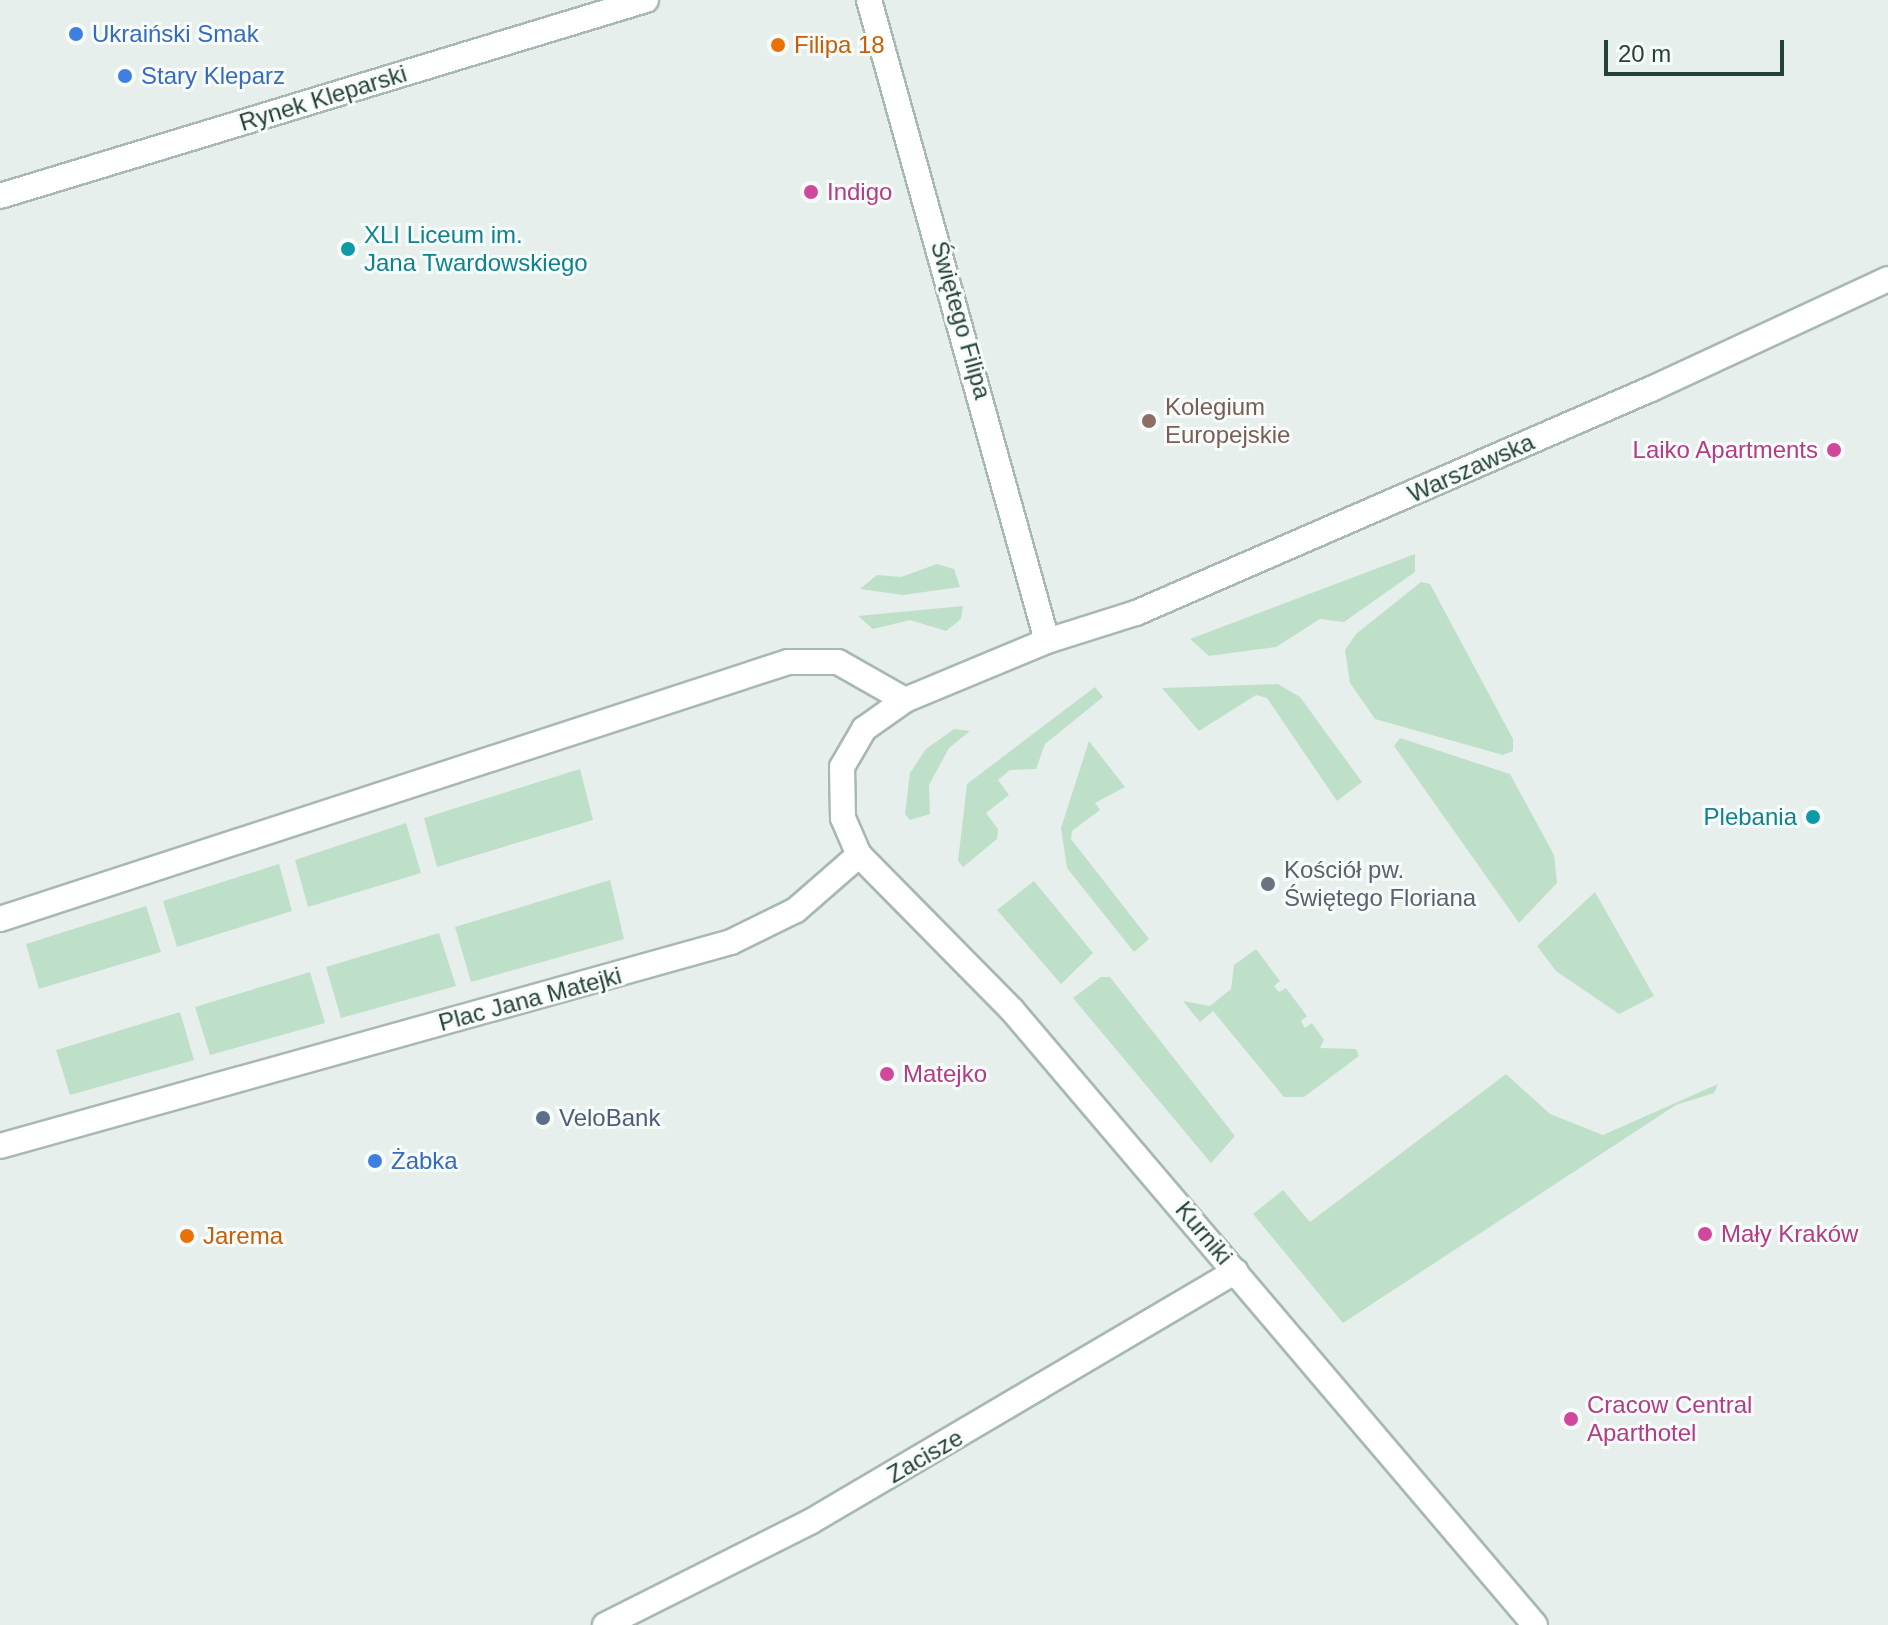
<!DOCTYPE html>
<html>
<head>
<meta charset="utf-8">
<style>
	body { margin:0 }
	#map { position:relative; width:1888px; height:1625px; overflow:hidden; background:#e6efeb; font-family:Arial,sans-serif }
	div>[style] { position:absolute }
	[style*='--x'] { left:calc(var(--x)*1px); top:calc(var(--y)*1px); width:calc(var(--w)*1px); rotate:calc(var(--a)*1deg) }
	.green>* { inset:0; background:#bfe0c8 }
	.roads { filter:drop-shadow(2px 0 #a8b8b2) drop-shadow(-2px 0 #a8b8b2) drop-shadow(0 2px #a8b8b2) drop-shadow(0 -2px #a8b8b2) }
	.minor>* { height:24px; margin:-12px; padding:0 12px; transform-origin:12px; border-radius:12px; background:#fff }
	.dots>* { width:22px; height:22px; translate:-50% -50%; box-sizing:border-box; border:4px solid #f7fbf9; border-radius:50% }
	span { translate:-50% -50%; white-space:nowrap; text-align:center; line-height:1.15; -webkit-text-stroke:6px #f7fbf9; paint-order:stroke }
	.shop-label { font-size:24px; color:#366cbe }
	.left { translate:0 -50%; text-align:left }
	.food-label { font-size:24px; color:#c56008 }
	.street-label { font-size:24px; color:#24423a }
	.hotel-label { font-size:24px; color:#b23c85 }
	.right { translate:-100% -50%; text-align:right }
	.culture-label { font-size:24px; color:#0d838f }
	.education-label { font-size:24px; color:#785e54 }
	.worship-label { font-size:24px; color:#5b616d }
	.service-label { font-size:24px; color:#4e5e75 }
	.scale { position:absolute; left:1604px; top:40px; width:180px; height:36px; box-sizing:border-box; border:4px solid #24423a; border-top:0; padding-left:10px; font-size:24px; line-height:28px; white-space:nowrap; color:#24423a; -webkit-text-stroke:6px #f7fbf9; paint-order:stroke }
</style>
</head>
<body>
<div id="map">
	<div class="green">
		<div style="clip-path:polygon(1415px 554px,1415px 572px,1344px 622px,1320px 619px,1276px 647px,1209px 656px,1190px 639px)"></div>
		<div style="clip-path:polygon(937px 564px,954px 569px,960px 587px,903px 595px,860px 589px,877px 575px,901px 577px)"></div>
		<div style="clip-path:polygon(1421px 582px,1430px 584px,1513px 739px,1513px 751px,1503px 755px,1375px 719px,1350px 683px,1345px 650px,1356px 634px)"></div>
		<div style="clip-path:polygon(963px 606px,961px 619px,946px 631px,910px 620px,873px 629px,858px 616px)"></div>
		<div style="clip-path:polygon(1278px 684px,1300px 697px,1362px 782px,1337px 801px,1267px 698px,1256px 695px,1199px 731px,1162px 688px)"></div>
		<div style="clip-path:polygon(1095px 687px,1103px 697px,1045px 744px,1036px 769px,1010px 770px,998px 780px,1009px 795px,986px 813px,998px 829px,997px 839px,963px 867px,958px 861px,967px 784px)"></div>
		<div style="clip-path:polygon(954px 729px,970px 731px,949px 748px,929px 785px,930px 814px,910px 820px,905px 814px,910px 773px,926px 749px)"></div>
		<div style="clip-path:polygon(1400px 738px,1510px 774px,1554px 855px,1557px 883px,1519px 923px,1394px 746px)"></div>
		<div style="clip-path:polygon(1089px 741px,1125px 787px,1095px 803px,1100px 810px,1072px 831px,1071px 839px,1149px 939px,1134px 952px,1067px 868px,1061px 828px)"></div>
		<div style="clip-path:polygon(580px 769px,593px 820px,437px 867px,424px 818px)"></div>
		<div style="clip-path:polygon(406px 823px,421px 873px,308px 907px,295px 860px)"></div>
		<div style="clip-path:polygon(279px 864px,292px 911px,177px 947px,163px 901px)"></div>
		<div style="clip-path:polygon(610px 880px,624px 939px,471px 982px,455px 927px)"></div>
		<div style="clip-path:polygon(1034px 881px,1093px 953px,1061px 984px,997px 910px)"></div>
		<div style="clip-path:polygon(1595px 892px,1654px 996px,1619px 1014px,1556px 971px,1537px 946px)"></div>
		<div style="clip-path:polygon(146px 906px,161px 952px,39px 989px,26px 944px)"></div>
		<div style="clip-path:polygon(439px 933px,456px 986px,341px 1018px,326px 967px)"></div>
		<div style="clip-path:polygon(1256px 949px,1280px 981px,1274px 986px,1279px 992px,1286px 988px,1307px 1016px,1301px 1021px,1305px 1028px,1312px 1023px,1324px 1040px,1320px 1048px,1356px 1049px,1359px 1056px,1304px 1097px,1284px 1097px,1213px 1011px,1200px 1022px,1183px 1001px,1210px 1006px,1231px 989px,1234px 965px)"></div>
		<div style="clip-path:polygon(310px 972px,325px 1023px,210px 1055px,195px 1007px)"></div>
		<div style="clip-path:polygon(1101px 977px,1110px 977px,1235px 1136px,1211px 1163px,1073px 998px)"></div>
		<div style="clip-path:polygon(180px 1012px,194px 1060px,70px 1095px,56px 1050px)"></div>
		<div style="clip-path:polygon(1506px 1074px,1550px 1114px,1603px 1135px,1718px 1084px,1714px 1093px,1676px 1105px,1343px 1323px,1253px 1214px,1283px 1190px,1310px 1222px)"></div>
	</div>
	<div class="roads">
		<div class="minor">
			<div style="--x:869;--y:0;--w:665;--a:74.48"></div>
			<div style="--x:0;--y:196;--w:675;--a:-16.88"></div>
			<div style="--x:0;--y:919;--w:829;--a:-18.06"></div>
			<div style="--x:788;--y:662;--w:50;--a:0"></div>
			<div style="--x:838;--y:662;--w:77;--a:29.6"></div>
			<div style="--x:0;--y:1146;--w:759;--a:-15.59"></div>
			<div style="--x:731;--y:942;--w:72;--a:-26.2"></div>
			<div style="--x:796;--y:910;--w:84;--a:-41.1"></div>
			<div style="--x:605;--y:1625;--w:229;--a:-26.7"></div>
			<div style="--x:810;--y:1522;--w:494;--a:-30.5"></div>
			<div style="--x:1535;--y:1625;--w:807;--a:-130.38"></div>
			<div style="--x:1012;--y:1010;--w:218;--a:-134.6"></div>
			<div style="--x:859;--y:855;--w:40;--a:-113.4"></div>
			<div style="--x:843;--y:818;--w:51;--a:-91.1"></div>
			<div style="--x:842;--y:767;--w:44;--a:-59.9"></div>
			<div style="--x:864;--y:729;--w:50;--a:-35.3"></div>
			<div style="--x:905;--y:700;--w:154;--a:-22.6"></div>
			<div style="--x:1047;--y:641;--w:93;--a:-17.5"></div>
			<div style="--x:1136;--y:613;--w:562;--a:-23.51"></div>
			<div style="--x:1651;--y:389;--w:261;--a:-24.9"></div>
		</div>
	</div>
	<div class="dots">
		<div style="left:76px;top:34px;background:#3f7fe0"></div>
		<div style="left:778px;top:45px;background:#e8710a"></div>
		<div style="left:125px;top:76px;background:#3f7fe0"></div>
		<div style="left:811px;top:192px;background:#d1479c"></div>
		<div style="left:348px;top:249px;background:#0f9aa8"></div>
		<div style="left:1149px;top:421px;background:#8d6e63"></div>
		<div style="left:1834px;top:450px;background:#d1479c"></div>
		<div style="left:1813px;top:817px;background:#0f9aa8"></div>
		<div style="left:1268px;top:884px;background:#6b7280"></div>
		<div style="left:887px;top:1074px;background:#d1479c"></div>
		<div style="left:543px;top:1118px;background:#5c6f8a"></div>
		<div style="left:375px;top:1161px;background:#3f7fe0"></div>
		<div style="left:1705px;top:1234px;background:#d1479c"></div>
		<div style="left:187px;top:1236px;background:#e8710a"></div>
		<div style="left:1571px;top:1419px;background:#d1479c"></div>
	</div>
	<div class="shop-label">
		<span class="left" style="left:92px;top:34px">Ukraiński Smak</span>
		<span class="left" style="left:141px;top:76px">Stary Kleparz</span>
		<span class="left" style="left:391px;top:1161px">Żabka</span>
	</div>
	<div class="food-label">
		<span class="left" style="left:794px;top:45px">Filipa 18</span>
		<span class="left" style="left:203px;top:1236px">Jarema</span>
	</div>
	<div class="street-label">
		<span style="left:323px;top:98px;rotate:-17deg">Rynek Kleparski</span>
		<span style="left:961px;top:320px;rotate:74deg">Świętego Filipa</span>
		<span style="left:1471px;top:468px;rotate:-24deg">Warszawska</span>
		<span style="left:530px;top:999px;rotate:-15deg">Plac Jana Matejki</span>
		<span style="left:1204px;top:1233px;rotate:50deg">Kurniki</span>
		<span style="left:925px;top:1456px;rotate:-30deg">Zacisze</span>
	</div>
	<div class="hotel-label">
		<span class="left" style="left:827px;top:192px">Indigo</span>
		<span class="right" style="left:1818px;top:450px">Laiko Apartments</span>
		<span class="left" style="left:903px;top:1074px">Matejko</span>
		<span class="left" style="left:1721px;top:1234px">Mały Kraków</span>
		<span class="left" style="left:1587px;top:1419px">Cracow Central<br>Aparthotel</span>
	</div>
	<div class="culture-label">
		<span class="left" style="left:364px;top:249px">XLI Liceum im.<br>Jana Twardowskiego</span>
		<span class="right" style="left:1797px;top:817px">Plebania</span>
	</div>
	<div class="education-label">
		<span class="left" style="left:1165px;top:421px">Kolegium<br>Europejskie</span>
	</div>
	<div class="worship-label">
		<span class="left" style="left:1284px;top:884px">Kościół pw.<br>Świętego Floriana</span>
	</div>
	<div class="service-label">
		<span class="left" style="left:559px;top:1118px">VeloBank</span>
	</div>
	<div class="scale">20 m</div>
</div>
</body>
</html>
